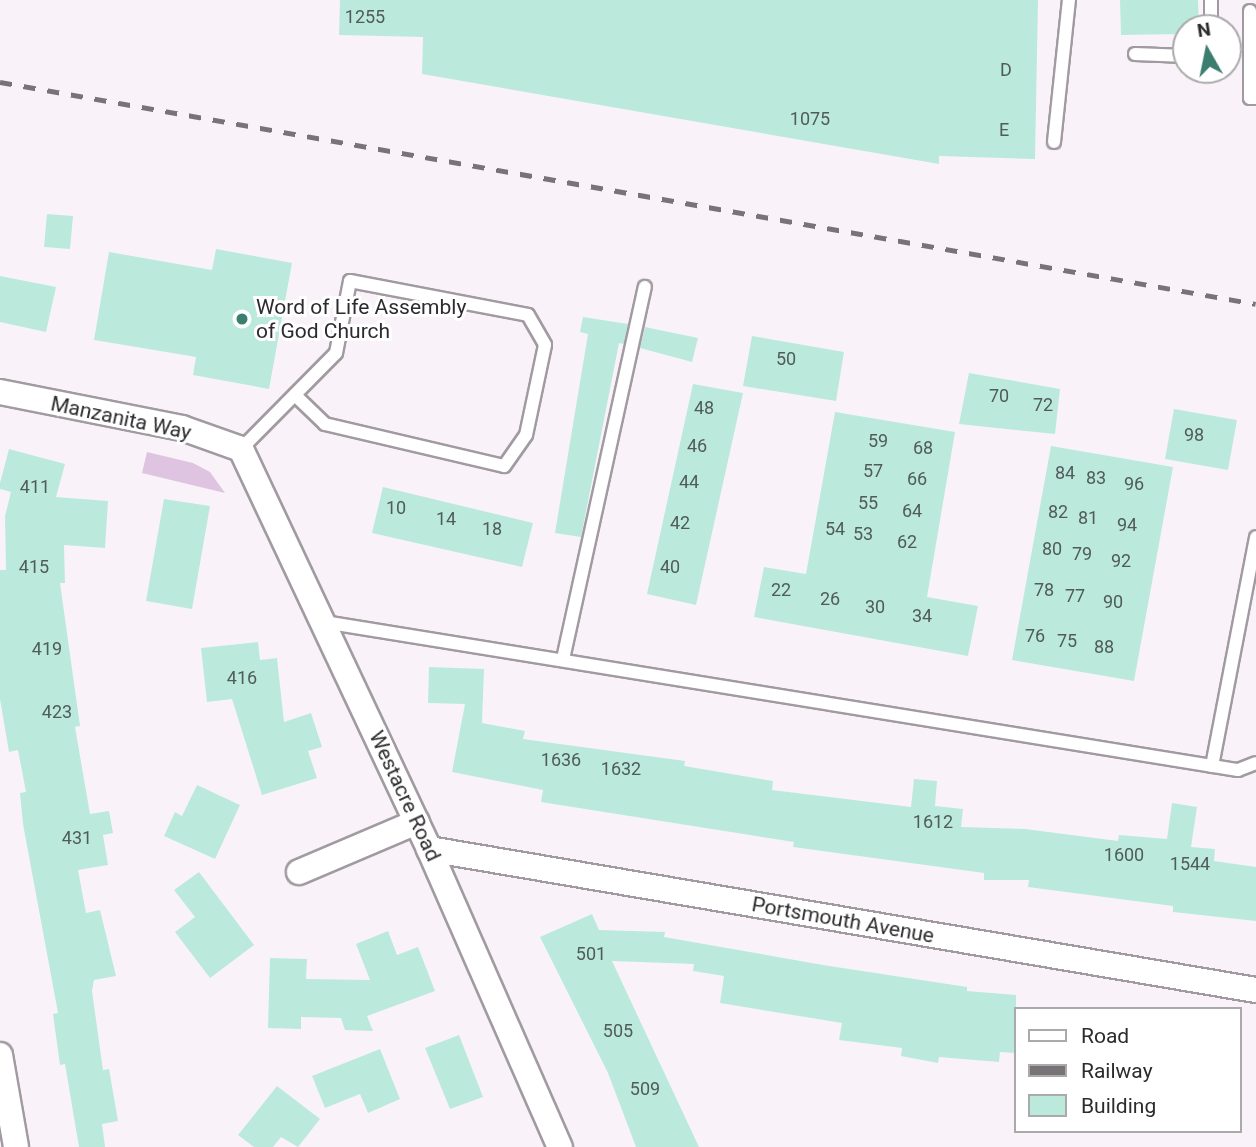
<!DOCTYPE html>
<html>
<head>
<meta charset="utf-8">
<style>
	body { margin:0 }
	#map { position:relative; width:1256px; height:1147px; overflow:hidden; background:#f9f3f9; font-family:Roboto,sans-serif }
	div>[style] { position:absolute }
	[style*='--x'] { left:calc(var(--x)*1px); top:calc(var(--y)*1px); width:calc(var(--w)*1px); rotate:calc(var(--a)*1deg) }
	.green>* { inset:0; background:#dec4e1 }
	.building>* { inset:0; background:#bbeadd }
	.roads { filter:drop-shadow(2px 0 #a19ba1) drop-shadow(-2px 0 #a19ba1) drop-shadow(0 2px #a19ba1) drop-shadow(0 -2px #a19ba1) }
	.lane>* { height:12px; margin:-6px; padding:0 6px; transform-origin:6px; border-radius:6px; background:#fff }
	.street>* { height:24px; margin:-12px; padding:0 12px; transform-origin:12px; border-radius:12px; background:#fff }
	.rail>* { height:5px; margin-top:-2.5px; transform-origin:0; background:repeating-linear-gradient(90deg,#777377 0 12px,transparent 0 24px) }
	.dots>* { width:19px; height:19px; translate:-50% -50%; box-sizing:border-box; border:4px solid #fff; border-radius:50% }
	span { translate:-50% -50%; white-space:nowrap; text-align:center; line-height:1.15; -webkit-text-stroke:6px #fff; paint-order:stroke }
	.number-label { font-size:18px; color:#505b5a }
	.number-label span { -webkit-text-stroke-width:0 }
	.poi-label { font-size:21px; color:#2d2b2e }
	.left { translate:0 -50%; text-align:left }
	.street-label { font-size:21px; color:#2d2b2e }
	.legend { position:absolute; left:1014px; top:1007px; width:228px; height:126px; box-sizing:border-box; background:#fff; border:2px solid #abaaab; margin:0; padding:9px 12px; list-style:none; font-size:21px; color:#2d2b2e }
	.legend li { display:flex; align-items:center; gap:14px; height:35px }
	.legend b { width:35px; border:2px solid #abaaab }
	.north { position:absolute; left:1172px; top:14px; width:70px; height:70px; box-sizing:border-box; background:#fff; border:2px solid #abaaab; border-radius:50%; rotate:351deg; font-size:19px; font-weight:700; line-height:28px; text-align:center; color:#2d2b2e }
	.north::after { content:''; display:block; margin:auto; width:24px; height:32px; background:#3b7d6e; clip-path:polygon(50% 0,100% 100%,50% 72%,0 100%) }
</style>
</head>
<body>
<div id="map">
	<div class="green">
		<div style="clip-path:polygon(147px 452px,193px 463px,210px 472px,225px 493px,142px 473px)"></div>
	</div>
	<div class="building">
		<div style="clip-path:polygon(340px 0,1038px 0,1035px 159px,939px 156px,939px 164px,422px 74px,423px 37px,339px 35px)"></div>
		<div style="clip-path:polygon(1120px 0,1198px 0,1199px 28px,1186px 28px,1186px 34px,1121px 35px)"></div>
		<div style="clip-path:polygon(47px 214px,73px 216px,70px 249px,44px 247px)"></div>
		<div style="clip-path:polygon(216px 249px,292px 263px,269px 389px,193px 375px,196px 357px,94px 340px,109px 252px,212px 270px)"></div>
		<div style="clip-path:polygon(0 276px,56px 287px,46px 332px,0 322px)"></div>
		<div style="clip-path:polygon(583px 317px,628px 324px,624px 344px,619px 343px,581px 537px,555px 533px,588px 334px,580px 332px)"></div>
		<div style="clip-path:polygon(645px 327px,698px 338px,692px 362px,640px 348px)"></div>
		<div style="clip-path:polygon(752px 336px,844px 352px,836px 401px,743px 386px)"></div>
		<div style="clip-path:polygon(969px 373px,1060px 389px,1055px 434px,959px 424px)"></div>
		<div style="clip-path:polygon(693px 384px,743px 393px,696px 605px,647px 594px)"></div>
		<div style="clip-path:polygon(1174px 409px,1237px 420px,1228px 470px,1165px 459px)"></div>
		<div style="clip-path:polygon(835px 412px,955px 432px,927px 597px,978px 606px,968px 656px,754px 617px,764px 567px,806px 574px)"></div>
		<div style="clip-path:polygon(1051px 446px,1173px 467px,1134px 681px,1012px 660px)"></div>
		<div style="clip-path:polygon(9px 449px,65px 464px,56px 497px,108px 501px,105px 548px,64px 545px,65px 583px,60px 583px,80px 726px,75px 727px,90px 814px,109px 811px,113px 833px,103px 835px,108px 865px,78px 870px,86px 913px,100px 910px,116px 976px,94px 980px,92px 991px,103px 1070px,109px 1069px,118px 1121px,102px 1124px,105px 1147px,79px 1147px,65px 1064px,60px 1065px,53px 1014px,58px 1013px,23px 824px,20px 793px,26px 792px,18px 750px,9px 752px,0 699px,0 570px,6px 570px,5px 516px,11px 492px,0 489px,0 483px)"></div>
		<div style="clip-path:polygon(383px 487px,533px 523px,522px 567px,372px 533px)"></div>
		<div style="clip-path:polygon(164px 499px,210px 506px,192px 609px,146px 601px)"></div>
		<div style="clip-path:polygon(258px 642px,260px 660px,277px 658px,284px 722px,311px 713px,322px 747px,308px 751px,317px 778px,262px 795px,232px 699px,207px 702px,201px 648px)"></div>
		<div style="clip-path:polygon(429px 667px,484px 669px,482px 723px,525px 731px,523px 739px,685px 761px,684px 766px,773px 781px,772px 790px,911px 807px,914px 779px,937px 781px,935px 806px,963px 809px,961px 827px,1025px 829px,1118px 841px,1119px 835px,1167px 839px,1172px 803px,1197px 807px,1191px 847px,1215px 849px,1214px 861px,1256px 867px,1256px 921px,1173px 912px,1173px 906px,1028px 887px,1029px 880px,984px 880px,984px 873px,793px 847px,794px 842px,541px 802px,543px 790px,452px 772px,465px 704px,428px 703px)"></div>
		<div style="clip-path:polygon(197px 785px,240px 805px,215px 859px,164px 836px,175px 812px,182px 816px)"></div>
		<div style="clip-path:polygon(199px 872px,254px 945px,210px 978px,175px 932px,195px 917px,174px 890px)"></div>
		<div style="clip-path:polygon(592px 914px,599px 930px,665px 932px,664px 937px,823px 965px,967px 987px,967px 991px,1016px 995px,1016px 1053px,1000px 1052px,999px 1062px,939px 1057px,938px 1063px,901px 1056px,902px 1048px,839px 1040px,842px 1023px,720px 1003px,724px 976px,693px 971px,694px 964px,612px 961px,699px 1147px,636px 1147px,608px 1073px,540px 937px)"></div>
		<div style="clip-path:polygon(388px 931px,397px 955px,418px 947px,435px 991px,367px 1016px,373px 1031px,345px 1030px,341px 1018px,301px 1017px,301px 1029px,268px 1028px,270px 958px,307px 959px,306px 979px,370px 980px,356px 944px)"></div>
		<div style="clip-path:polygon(459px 1035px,483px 1097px,450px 1109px,425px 1048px)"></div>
		<div style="clip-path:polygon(380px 1049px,400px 1099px,368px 1113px,360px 1094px,325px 1108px,312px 1076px)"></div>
		<div style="clip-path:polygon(277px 1086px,320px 1119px,298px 1147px,281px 1137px,273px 1147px,254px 1147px,238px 1135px)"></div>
	</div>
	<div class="roads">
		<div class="lane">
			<div style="--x:1250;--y:11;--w:87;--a:90"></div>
			<div style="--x:1250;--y:98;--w:6;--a:0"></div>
			<div style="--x:1211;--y:28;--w:28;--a:-90"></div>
			<div style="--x:1135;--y:54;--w:51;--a:2.2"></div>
			<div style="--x:1054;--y:142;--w:143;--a:-84"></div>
			<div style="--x:241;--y:449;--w:135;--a:-45.3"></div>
			<div style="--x:336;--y:353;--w:73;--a:-79"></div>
			<div style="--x:350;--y:281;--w:181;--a:10.8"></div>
			<div style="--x:528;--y:315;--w:34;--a:60"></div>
			<div style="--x:545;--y:345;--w:92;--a:101.9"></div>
			<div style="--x:526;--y:435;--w:38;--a:125"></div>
			<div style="--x:504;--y:466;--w:184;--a:-166.8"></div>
			<div style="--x:325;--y:424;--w:42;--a:-136"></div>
			<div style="--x:324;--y:622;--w:926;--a:9.2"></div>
			<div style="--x:1238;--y:770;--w:19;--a:-21"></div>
			<div style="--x:563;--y:659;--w:381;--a:-77.6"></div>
			<div style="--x:1212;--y:766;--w:233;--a:-79.1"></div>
		</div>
		<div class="street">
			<div style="--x:0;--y:392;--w:186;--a:11.2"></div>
			<div style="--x:182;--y:428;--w:63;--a:19.6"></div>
			<div style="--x:241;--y:449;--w:442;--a:64.8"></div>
			<div style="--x:429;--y:849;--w:326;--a:66.3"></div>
			<div style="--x:429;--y:849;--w:839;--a:9.68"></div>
			<div style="--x:299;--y:872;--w:128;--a:-23"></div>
			<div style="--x:0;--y:1055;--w:93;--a:80.1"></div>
		</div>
	</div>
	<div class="rail">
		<div style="--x:0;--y:82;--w:1275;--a:10.02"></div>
	</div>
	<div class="dots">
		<div style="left:242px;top:319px;background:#3b7d6e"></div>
	</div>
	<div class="number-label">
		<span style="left:365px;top:17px">1255</span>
		<span style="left:1006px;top:70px">D</span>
		<span style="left:810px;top:119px">1075</span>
		<span style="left:1004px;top:130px">E</span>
		<span style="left:786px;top:359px">50</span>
		<span style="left:999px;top:396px">70</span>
		<span style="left:1043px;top:405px">72</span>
		<span style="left:704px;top:408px">48</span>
		<span style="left:1194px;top:435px">98</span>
		<span style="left:878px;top:441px">59</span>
		<span style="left:697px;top:446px">46</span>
		<span style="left:923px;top:448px">68</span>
		<span style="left:873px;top:471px">57</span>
		<span style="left:1065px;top:473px">84</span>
		<span style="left:1096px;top:478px">83</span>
		<span style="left:917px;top:479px">66</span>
		<span style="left:689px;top:482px">44</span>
		<span style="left:1134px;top:484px">96</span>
		<span style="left:35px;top:487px">411</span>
		<span style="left:868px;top:503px">55</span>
		<span style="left:396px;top:508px">10</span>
		<span style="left:912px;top:511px">64</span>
		<span style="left:1058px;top:512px">82</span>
		<span style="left:1088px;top:518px">81</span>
		<span style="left:446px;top:519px">14</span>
		<span style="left:680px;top:523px">42</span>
		<span style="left:1127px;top:525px">94</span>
		<span style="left:492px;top:529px">18</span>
		<span style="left:835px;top:529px">54</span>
		<span style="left:863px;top:534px">53</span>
		<span style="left:907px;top:542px">62</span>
		<span style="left:1052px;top:549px">80</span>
		<span style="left:1082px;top:554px">79</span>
		<span style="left:1121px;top:561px">92</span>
		<span style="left:34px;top:567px">415</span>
		<span style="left:670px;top:567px">40</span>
		<span style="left:781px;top:590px">22</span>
		<span style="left:1044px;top:590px">78</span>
		<span style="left:1075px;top:596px">77</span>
		<span style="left:830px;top:599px">26</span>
		<span style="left:1113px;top:602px">90</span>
		<span style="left:875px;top:607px">30</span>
		<span style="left:922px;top:616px">34</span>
		<span style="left:1035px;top:636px">76</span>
		<span style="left:1067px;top:641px">75</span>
		<span style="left:1104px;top:647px">88</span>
		<span style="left:47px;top:649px">419</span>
		<span style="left:242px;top:678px">416</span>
		<span style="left:57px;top:712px">423</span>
		<span style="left:561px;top:760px">1636</span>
		<span style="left:621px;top:769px">1632</span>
		<span style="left:933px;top:822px">1612</span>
		<span style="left:77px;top:838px">431</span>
		<span style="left:1124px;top:855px">1600</span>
		<span style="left:1190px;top:864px">1544</span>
		<span style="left:591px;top:954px">501</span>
		<span style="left:618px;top:1031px">505</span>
		<span style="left:645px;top:1089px">509</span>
	</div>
	<div class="poi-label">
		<span class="left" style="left:256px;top:319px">Word of Life Assembly<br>of God Church</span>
	</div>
	<div class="street-label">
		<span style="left:121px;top:418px;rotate:12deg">Manzanita Way</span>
		<span style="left:405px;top:796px;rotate:65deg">Westacre Road</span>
		<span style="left:843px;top:920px;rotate:10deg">Portsmouth Avenue</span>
	</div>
	<ul class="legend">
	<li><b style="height:9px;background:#fff"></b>Road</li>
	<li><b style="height:9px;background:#777377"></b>Railway</li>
	<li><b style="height:19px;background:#bbeadd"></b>Building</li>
	</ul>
	<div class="north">N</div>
</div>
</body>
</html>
